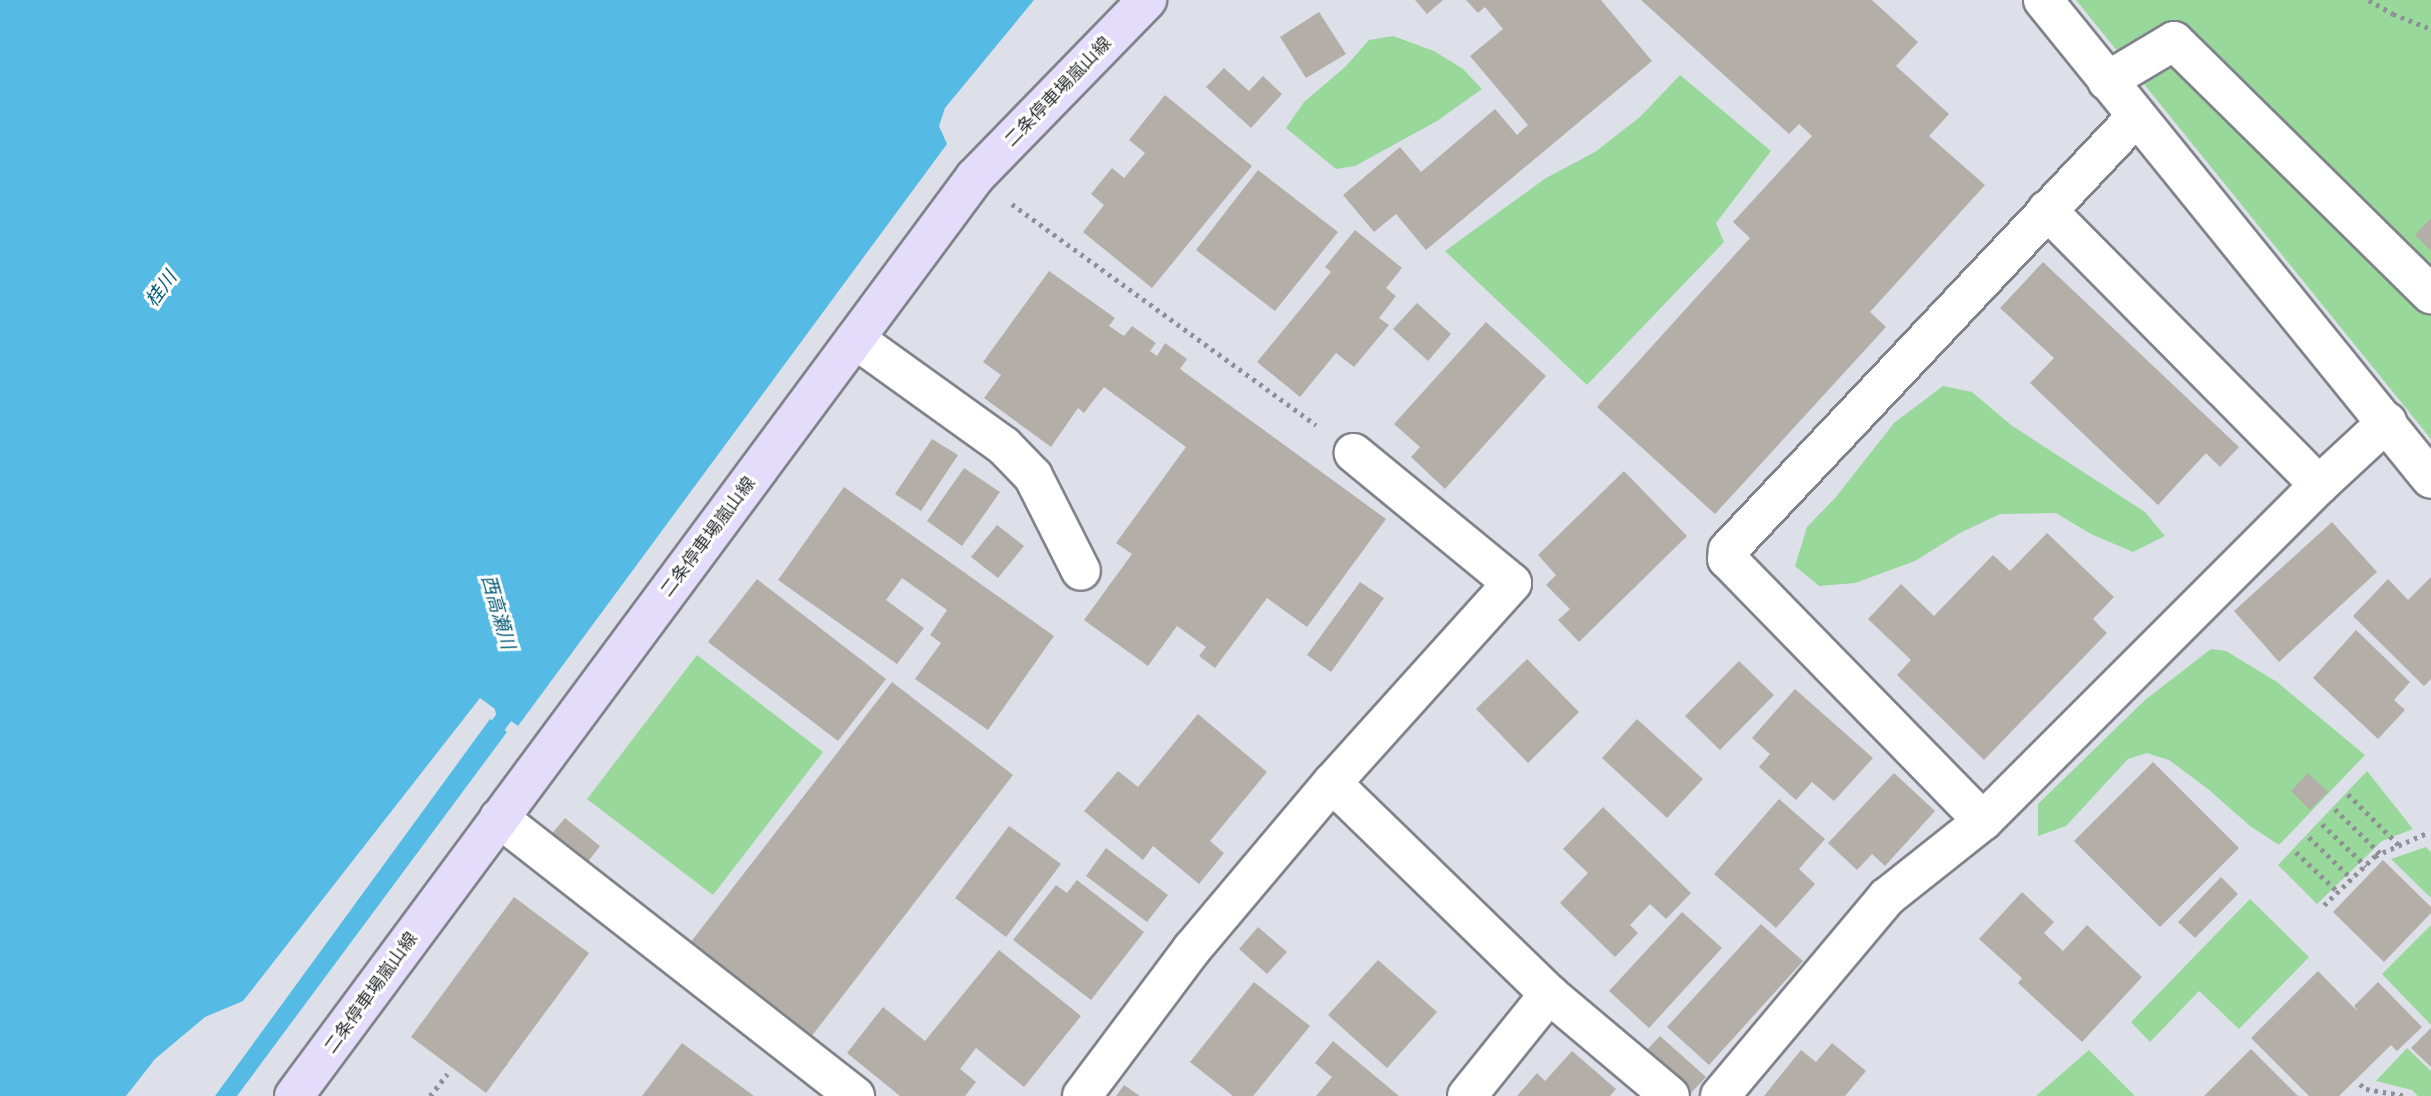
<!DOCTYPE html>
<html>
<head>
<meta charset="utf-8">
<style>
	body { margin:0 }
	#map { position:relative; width:2431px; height:1096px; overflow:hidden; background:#dde0e8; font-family:"Roboto Serif","Noto Sans JP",serif }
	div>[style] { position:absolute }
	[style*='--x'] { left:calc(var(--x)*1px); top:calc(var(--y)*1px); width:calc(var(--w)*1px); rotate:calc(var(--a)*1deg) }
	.green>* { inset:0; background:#98d89a }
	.water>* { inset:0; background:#56bbe4 }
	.stream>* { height:16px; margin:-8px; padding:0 8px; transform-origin:8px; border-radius:8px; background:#56bbe4 }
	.building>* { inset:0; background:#b4aea8 }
	.path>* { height:4.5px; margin-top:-2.25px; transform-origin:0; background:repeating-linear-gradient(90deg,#8e9096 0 3.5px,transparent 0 8.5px) }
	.roads { filter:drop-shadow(2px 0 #80838a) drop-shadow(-2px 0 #80838a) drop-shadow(0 2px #80838a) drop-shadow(0 -2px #80838a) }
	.minor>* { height:38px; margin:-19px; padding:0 19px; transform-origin:19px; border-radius:19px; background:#fff }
	.major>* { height:38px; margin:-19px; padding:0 19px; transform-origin:19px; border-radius:19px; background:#e3dcfa }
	span { translate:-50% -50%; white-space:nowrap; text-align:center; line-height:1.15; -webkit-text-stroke:6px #fff; paint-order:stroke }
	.street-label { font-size:18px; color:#2f3033 }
	.water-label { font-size:19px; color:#045b76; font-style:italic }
</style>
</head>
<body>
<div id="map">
	<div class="green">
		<div style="clip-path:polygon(2076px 0,2431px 0,2431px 439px)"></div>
		<div style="clip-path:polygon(1393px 36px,1434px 51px,1463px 69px,1482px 89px,1437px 121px,1355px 166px,1336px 169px,1286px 128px,1304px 102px,1345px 67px,1369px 40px)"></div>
		<div style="clip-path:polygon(1680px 75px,1771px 151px,1716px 223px,1724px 242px,1587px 385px,1445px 251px,1546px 178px,1595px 152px,1640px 117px)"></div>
		<div style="clip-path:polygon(1943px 386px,1972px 392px,2011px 425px,2145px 512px,2165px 536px,2133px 552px,2091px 534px,2056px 513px,2000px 514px,1960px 533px,1915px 561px,1855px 583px,1819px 586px,1795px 566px,1807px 527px,1836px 497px,1894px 423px)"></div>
		<div style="clip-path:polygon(2211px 649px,2226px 651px,2277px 682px,2365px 755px,2279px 845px,2250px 826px,2208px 789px,2169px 760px,2147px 753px,2128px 759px,2066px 826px,2038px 836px,2038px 804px,2145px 700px)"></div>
		<div style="clip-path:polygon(697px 655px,823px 752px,713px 895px,587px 799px)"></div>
		<div style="clip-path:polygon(2367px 771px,2413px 829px,2382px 841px,2317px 904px,2278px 865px)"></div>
		<div style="clip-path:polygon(2426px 847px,2431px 852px,2431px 898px,2391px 859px)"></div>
		<div style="clip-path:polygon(2250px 899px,2309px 957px,2239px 1029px,2199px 991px,2150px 1042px,2131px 1022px)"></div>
		<div style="clip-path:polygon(2431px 925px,2431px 1025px,2382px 974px)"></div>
		<div style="clip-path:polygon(2407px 1048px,2431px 1071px,2431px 1096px,2418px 1096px,2412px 1090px,2376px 1081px)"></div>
		<div style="clip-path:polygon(2089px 1050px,2135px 1096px,2036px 1096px)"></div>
	</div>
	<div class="water">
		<div style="clip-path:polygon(0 0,1034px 0,945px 108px,939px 126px,947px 144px,518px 726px,480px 698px,243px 1001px,205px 1017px,155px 1059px,126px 1096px,0 1096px)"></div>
		<div style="clip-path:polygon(490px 719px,507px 732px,237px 1096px,215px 1096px)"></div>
	</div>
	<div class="stream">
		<div style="--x:486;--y:742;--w:32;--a:-54"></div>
		<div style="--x:505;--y:716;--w:19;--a:-106"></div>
	</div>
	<div class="building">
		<div style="clip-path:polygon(1415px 0,1443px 0,1427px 14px)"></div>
		<div style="clip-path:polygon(1466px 0,1601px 0,1652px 61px,1426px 250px,1396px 214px,1374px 232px,1343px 195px,1400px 147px,1421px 172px,1495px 109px,1517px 135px,1528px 125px,1470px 56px,1503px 29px,1485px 7px,1478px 13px)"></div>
		<div style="clip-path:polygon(1641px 0,1872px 0,1918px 42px,1896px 66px,1949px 114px,1929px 136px,1985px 185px,1870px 312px,1886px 327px,1715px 514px,1597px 407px,1750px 238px,1733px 222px,1812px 136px,1799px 124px,1789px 134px)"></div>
		<div style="clip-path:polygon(1319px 12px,1346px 54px,1306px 78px,1280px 37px)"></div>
		<div style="clip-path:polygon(1224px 68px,1249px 91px,1263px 76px,1282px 94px,1251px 128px,1206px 87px)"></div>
		<div style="clip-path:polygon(1165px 95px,1252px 166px,1152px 288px,1083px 232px,1104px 205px,1091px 194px,1112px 168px,1124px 178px,1145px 153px,1129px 140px)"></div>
		<div style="clip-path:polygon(1258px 170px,1338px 232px,1275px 311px,1196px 250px)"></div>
		<div style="clip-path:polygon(2431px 218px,2431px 251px,2415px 235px)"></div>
		<div style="clip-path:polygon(1355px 230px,1402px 268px,1386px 288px,1396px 296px,1379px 318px,1389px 325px,1354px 367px,1336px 353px,1300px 397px,1257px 362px,1331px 272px,1325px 267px)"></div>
		<div style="clip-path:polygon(2043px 262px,2239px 447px,2220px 467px,2206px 453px,2158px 505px,2030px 383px,2054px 358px,2000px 308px)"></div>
		<div style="clip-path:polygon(1049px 271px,1115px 318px,1109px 326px,1124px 336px,1132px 326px,1156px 343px,1150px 351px,1157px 356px,1165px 343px,1187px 359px,1180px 369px,1386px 519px,1307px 627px,1267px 598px,1215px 668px,1199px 656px,1206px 647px,1177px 626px,1148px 666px,1084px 620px,1132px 554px,1116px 543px,1186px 447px,1104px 387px,1084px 413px,1078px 408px,1051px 447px,984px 398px,1001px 375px,983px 362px)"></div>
		<div style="clip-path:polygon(1417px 303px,1451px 334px,1428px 361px,1393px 329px)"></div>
		<div style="clip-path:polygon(1486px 322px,1546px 376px,1445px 489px,1411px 457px,1420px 447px,1394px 424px)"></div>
		<div style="clip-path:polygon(932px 439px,958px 455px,921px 511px,895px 494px)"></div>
		<div style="clip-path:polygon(964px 468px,1000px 492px,962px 546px,927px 521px)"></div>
		<div style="clip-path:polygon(1624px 471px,1687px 536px,1579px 642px,1558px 620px,1570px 609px,1546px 585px,1556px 575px,1538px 555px)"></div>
		<div style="clip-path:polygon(844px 487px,1054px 636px,988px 730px,915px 679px,941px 643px,930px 635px,947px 610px,902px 578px,886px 600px,924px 628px,897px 664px,778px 580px)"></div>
		<div style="clip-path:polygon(2332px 522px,2377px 572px,2279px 662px,2234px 611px)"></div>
		<div style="clip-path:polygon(997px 525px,1024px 546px,998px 578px,971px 557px)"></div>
		<div style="clip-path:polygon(2047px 533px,2114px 597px,2093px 619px,2107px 633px,1984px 760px,1897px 675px,1911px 660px,1868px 619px,1901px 584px,1934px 616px,1993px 555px,2010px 571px)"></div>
		<div style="clip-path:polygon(2431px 577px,2431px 679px,2424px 686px,2353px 616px,2388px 579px,2408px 600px)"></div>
		<div style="clip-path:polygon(757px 579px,886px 679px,838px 741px,708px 642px)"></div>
		<div style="clip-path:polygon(1360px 582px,1384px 598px,1331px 672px,1307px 655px)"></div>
		<div style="clip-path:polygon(2356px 630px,2410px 682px,2394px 700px,2405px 710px,2378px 739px,2313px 678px)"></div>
		<div style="clip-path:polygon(1527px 659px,1579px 712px,1528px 763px,1476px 709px)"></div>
		<div style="clip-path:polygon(1739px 661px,1774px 695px,1720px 750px,1685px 716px)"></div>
		<div style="clip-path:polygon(892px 682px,1013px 775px,811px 1037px,690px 943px)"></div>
		<div style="clip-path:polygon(1795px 689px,1873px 758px,1834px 801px,1812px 782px,1796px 800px,1759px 767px,1770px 754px,1752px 738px)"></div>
		<div style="clip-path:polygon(1198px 714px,1267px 772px,1210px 841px,1224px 853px,1199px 884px,1153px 846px,1143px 860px,1084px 811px,1118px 771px,1138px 787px)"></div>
		<div style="clip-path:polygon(1637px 719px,1703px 779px,1667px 818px,1602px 758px)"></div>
		<div style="clip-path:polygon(2153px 762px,2239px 848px,2160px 927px,2074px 841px)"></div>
		<div style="clip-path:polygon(1894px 773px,1935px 811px,1885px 866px,1872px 854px,1857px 870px,1828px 843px)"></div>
		<div style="clip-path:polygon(2308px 773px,2328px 792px,2310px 810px,2291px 791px)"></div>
		<div style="clip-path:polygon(1779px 799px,1825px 839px,1799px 869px,1815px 884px,1776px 928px,1714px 874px)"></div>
		<div style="clip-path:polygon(1603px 807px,1691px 893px,1666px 919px,1650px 904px,1630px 925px,1638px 933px,1615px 957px,1560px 903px,1588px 873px,1563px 849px)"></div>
		<div style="clip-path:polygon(565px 818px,600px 846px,584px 867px,549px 837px)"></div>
		<div style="clip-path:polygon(1009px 826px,1061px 864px,1006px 937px,955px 898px)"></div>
		<div style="clip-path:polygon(1106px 848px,1168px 895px,1147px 922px,1086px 876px)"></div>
		<div style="clip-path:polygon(2383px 860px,2431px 907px,2431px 913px,2384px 962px,2333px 912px)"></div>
		<div style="clip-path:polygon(2221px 877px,2238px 894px,2195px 938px,2178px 922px)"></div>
		<div style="clip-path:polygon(1077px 880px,1144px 932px,1091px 1000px,1013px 940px,1056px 885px,1067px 893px)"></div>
		<div style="clip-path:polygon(2022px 892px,2054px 922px,2044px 933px,2063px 951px,2087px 925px,2142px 977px,2082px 1042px,2018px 983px,2022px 978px,1979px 939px)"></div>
		<div style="clip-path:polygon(514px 897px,589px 953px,486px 1093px,411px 1037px)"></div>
		<div style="clip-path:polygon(1682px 912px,1722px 948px,1649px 1028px,1609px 991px)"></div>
		<div style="clip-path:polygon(1761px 924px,1803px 961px,1709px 1065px,1667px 1027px)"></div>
		<div style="clip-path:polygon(1258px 927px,1287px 952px,1267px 974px,1239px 949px)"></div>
		<div style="clip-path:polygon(999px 950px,1081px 1016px,1024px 1087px,976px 1048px,960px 1069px,976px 1082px,965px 1096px,900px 1096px,847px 1053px,883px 1007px,925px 1041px)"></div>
		<div style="clip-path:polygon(1378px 960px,1437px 1012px,1387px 1068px,1328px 1015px)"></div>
		<div style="clip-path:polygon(2318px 971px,2358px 1012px,2354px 1006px,2378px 982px,2422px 1027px,2397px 1051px,2391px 1045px,2339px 1096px,2309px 1096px,2251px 1038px)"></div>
		<div style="clip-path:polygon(1254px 982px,1310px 1026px,1253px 1096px,1233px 1096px,1190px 1062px)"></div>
		<div style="clip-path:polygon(2431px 1028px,2431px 1067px,2411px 1048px)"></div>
		<div style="clip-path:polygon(1660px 1036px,1706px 1077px,1688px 1096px,1641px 1056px)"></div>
		<div style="clip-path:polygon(1333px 1041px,1399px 1096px,1316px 1096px,1332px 1077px,1315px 1063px)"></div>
		<div style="clip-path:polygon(682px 1043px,754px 1096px,642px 1096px)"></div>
		<div style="clip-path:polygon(1832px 1043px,1866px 1071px,1845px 1096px,1764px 1096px,1801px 1050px,1816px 1062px)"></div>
		<div style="clip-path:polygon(2251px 1049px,2298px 1096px,2204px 1096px)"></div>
		<div style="clip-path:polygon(1572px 1051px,1616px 1089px,1610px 1096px,1517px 1096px,1537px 1073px,1545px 1081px)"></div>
		<div style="clip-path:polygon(1124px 1085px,1140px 1096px,1116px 1096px)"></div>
	</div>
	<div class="path">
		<div style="--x:2369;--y:0;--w:28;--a:30"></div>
		<div style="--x:2393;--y:14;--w:41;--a:21.5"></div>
		<div style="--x:1012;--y:204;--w:376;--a:36"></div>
		<div style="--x:2348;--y:794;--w:74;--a:45"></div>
		<div style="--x:2335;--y:809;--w:64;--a:44.4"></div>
		<div style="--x:2322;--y:824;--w:61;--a:43.7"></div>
		<div style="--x:2309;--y:837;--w:60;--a:44.3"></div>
		<div style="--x:2296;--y:852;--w:58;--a:43.6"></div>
		<div style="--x:2324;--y:905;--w:71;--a:-43.9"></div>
		<div style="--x:2375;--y:856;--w:59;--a:-24"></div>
		<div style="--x:2360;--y:1084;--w:8;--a:40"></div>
		<div style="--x:2366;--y:1089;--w:41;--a:9.9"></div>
		<div style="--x:430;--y:1096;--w:28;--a:-52"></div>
	</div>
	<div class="roads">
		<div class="minor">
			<div style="--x:2043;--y:0;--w:616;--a:50.99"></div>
			<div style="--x:2107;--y:81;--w:78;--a:-30.8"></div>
			<div style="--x:2174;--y:41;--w:361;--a:44.6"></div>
			<div style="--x:855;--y:339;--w:183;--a:35.7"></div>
			<div style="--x:1004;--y:446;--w:42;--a:46"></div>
			<div style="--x:1033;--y:476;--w:106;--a:63.2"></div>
			<div style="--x:2319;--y:485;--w:93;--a:-42.8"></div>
			<div style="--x:1332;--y:783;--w:303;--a:44.2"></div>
			<div style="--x:1549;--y:994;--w:158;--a:40.1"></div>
			<div style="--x:499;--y:818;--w:452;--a:38"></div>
			<div style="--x:1983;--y:821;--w:366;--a:-134.3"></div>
			<div style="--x:1727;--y:559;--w:9;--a:-84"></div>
			<div style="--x:1728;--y:550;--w:595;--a:-46.7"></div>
			<div style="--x:1082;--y:1096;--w:184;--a:-53.2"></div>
			<div style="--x:1192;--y:949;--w:217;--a:-49.9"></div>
			<div style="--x:1332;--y:783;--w:269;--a:-48"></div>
			<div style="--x:1512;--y:583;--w:205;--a:-140.6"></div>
			<div style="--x:1467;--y:1096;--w:131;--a:-51.2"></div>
			<div style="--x:1720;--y:1096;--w:260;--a:-50"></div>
			<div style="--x:1887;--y:897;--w:122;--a:-38.4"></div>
			<div style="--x:1983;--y:821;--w:475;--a:-45"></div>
			<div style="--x:2319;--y:485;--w:387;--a:-134.7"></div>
		</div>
		<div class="major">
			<div style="--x:294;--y:1096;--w:1144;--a:-53.46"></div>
			<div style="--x:975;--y:177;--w:247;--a:-45.8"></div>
		</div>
	</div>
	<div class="street-label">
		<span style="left:1058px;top:92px;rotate:-46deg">二条停車場嵐山線</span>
		<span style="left:708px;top:537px;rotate:-53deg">二条停車場嵐山線</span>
		<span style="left:371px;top:993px;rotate:-54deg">二条停車場嵐山線</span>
	</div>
	<div class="water-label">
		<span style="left:161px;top:289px;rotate:-54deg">桂川</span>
		<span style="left:498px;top:612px;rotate:74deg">西高瀬川</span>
	</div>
</div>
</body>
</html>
